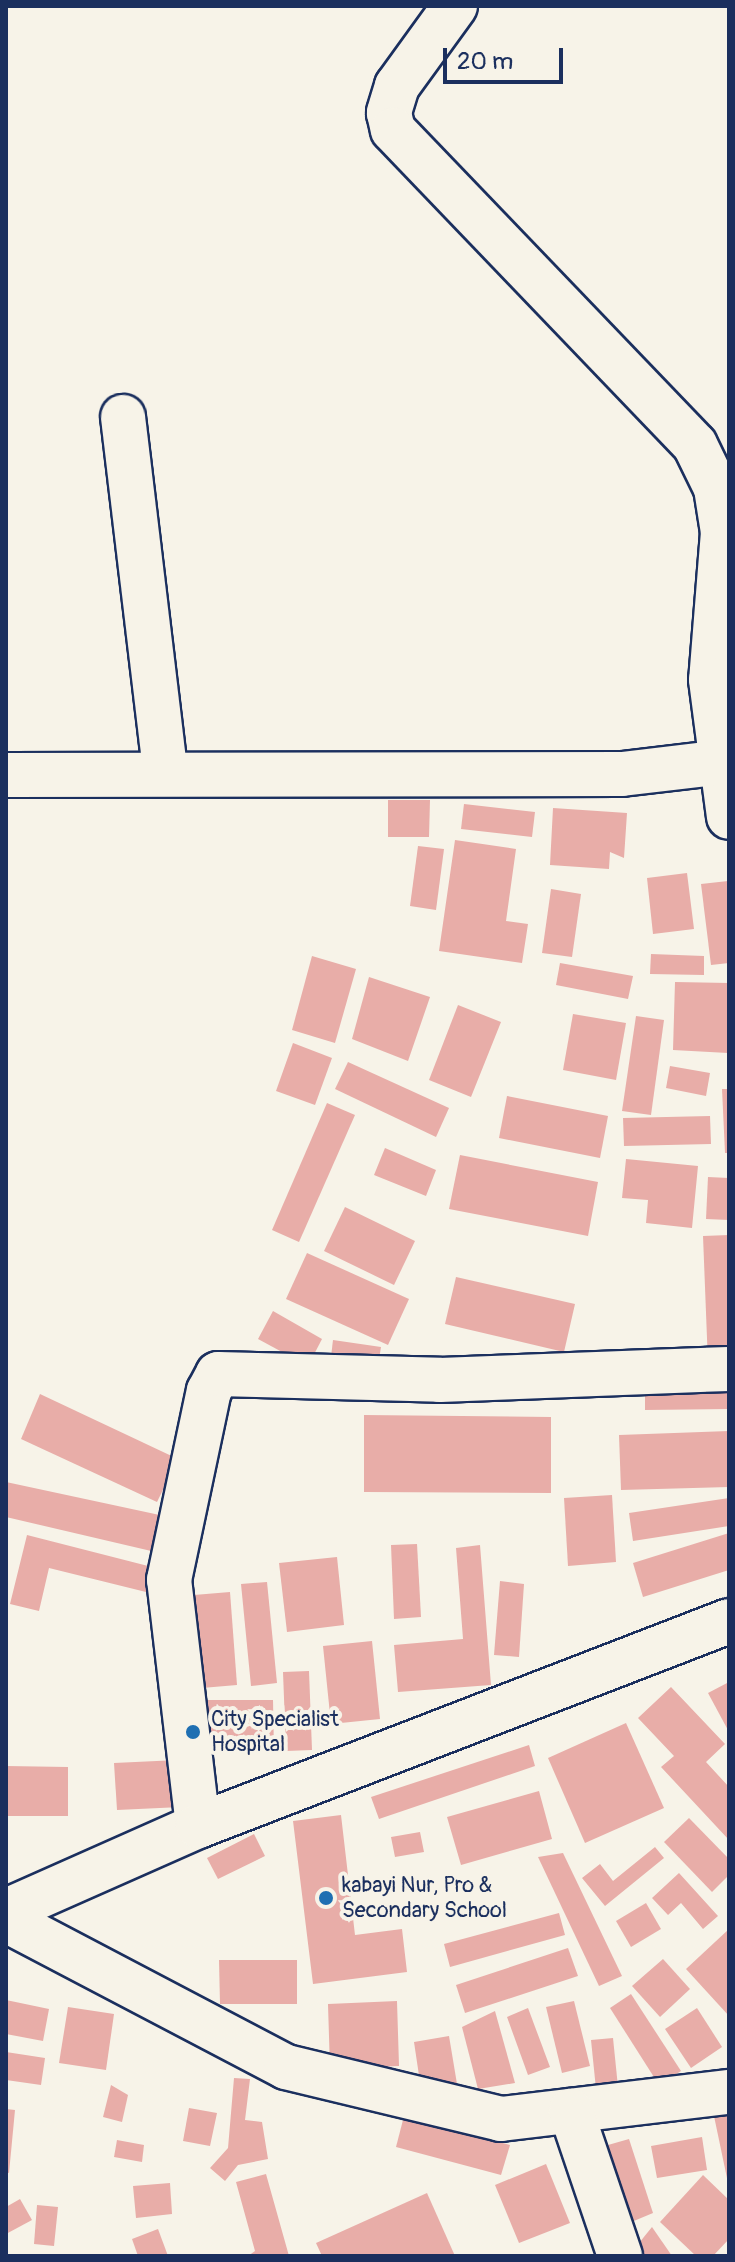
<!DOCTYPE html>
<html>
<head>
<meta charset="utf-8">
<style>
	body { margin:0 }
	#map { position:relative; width:735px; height:2262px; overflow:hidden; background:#f7f3e8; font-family:Pangolin,sans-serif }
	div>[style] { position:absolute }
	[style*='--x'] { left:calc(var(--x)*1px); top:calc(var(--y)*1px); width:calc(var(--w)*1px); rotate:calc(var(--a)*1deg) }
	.building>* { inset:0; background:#e8ada8 }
	.roads { filter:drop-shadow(2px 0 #1b2f5e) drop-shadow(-2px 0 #1b2f5e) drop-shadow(0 2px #1b2f5e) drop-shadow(0 -2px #1b2f5e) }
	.minor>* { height:44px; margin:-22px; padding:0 22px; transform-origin:22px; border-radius:22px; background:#f7f3e8 }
	.tertiary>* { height:44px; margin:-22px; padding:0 22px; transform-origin:22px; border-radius:22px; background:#f7f3e8 }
	.dots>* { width:22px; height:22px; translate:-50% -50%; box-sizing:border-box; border:4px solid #f7f3e8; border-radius:50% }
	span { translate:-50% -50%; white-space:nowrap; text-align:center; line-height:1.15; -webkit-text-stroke:8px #f7f3e8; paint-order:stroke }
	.poi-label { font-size:22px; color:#1b2f5e }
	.left { translate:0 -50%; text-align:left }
	.frame { position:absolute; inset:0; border:8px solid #1b2f5e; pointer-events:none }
	.scale { position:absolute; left:443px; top:48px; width:120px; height:36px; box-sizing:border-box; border:4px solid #1b2f5e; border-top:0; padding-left:10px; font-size:24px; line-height:28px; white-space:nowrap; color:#1b2f5e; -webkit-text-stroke:6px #f7f3e8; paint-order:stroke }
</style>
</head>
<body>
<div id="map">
	<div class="building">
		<div style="clip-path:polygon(388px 800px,430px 800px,429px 837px,388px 837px)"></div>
		<div style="clip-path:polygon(464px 804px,535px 812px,532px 837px,461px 829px)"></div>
		<div style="clip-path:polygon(553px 808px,627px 813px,624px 858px,610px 852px,609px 869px,550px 865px)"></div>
		<div style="clip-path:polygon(455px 840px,516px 849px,506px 921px,528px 924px,522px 963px,439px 951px)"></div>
		<div style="clip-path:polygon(418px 846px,444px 849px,436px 910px,410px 906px)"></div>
		<div style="clip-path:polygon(687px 873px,694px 929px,653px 934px,647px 878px)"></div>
		<div style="clip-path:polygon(728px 881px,729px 963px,711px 965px,701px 884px)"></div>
		<div style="clip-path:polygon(551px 889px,581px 894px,572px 957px,542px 953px)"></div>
		<div style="clip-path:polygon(651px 954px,704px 956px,704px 975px,650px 974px)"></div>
		<div style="clip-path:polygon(312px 956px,356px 969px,335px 1043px,292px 1030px)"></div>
		<div style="clip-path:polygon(560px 963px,633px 976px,628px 999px,556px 985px)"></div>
		<div style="clip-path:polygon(369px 977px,430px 997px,408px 1061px,352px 1039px)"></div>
		<div style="clip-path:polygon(675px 982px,729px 983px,728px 1053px,673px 1050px)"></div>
		<div style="clip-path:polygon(458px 1005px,501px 1022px,471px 1097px,429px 1080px)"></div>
		<div style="clip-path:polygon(573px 1014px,626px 1023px,616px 1080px,563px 1070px)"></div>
		<div style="clip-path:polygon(636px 1016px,664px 1020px,651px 1115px,622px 1111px)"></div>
		<div style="clip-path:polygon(293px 1043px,332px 1058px,315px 1105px,276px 1091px)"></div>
		<div style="clip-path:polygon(348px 1062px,449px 1108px,436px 1137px,335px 1089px)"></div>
		<div style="clip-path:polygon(670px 1066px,710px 1073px,706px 1096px,666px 1088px)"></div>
		<div style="clip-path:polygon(722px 1089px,729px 1089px,729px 1153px,725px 1153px)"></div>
		<div style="clip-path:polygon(507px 1096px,608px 1116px,600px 1158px,499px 1138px)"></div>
		<div style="clip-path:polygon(327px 1103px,355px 1115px,299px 1242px,272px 1230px)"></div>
		<div style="clip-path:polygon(710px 1116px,711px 1144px,624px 1146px,623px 1118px)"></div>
		<div style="clip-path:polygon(385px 1148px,436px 1170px,426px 1196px,374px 1175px)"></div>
		<div style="clip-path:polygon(460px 1155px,598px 1182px,588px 1236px,449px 1209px)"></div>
		<div style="clip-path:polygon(626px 1159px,698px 1166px,692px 1228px,646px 1223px,648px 1200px,622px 1198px)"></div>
		<div style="clip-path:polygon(708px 1177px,729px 1178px,729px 1220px,706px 1219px)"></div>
		<div style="clip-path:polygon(345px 1207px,415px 1241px,394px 1285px,324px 1251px)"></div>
		<div style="clip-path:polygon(729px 1235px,729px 1363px,708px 1364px,703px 1236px)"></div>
		<div style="clip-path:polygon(307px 1253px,409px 1299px,388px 1345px,286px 1299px)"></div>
		<div style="clip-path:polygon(456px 1277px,575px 1304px,564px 1352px,445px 1324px)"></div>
		<div style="clip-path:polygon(273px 1311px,322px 1339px,308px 1366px,258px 1339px)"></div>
		<div style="clip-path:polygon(333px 1340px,381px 1347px,377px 1372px,330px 1365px)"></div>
		<div style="clip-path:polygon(645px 1379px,729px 1379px,729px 1409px,645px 1410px)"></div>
		<div style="clip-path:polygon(40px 1394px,178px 1459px,157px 1502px,21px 1439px)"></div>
		<div style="clip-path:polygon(364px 1415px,551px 1417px,551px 1493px,364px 1492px)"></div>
		<div style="clip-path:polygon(729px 1431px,729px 1487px,621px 1490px,619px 1435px)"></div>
		<div style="clip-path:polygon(6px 1482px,169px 1517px,164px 1554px,6px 1517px)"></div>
		<div style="clip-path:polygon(612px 1495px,616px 1562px,568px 1566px,564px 1498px)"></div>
		<div style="clip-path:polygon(729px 1498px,729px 1526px,633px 1541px,629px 1513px)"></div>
		<div style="clip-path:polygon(729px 1533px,729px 1570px,643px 1597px,633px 1563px)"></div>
		<div style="clip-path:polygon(27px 1535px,152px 1567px,146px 1592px,49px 1568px,39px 1611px,10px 1604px)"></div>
		<div style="clip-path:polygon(417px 1544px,421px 1617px,394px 1619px,391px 1545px)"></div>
		<div style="clip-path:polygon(480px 1545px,491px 1685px,398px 1692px,394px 1645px,463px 1639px,456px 1548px)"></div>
		<div style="clip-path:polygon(337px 1557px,344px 1625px,287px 1632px,279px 1563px)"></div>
		<div style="clip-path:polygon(500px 1581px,524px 1584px,519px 1657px,494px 1655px)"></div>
		<div style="clip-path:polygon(267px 1582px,277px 1683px,251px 1686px,241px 1584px)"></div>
		<div style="clip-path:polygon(230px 1592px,237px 1685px,190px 1689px,182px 1596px)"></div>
		<div style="clip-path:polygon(372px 1641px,380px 1719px,331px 1724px,323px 1646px)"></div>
		<div style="clip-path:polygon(309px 1671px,312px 1750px,286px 1751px,283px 1672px)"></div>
		<div style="clip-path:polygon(729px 1682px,729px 1732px,708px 1693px)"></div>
		<div style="clip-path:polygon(671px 1687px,725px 1744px,706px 1762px,729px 1787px,729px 1840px,661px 1767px,674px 1756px,638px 1718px)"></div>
		<div style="clip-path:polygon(195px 1700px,273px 1700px,274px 1752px,195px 1752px)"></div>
		<div style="clip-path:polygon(626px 1723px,664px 1808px,585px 1843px,548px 1758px)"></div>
		<div style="clip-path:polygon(529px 1745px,535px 1766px,379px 1819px,371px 1797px)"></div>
		<div style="clip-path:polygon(178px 1760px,181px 1807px,117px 1810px,114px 1763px)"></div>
		<div style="clip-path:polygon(6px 1766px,68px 1767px,68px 1816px,6px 1816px)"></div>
		<div style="clip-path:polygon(539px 1791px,552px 1839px,461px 1865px,447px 1817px)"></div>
		<div style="clip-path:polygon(341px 1815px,355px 1935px,402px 1929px,407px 1972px,313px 1984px,293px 1821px)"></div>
		<div style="clip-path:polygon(689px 1818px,729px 1859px,729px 1875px,712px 1892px,664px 1842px)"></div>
		<div style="clip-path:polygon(420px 1832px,424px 1852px,395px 1857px,391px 1837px)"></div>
		<div style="clip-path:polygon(254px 1834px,265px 1856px,218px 1879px,207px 1858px)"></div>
		<div style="clip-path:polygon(655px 1847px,664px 1858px,605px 1906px,582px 1878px,600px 1864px,613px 1881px)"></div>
		<div style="clip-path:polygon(563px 1853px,622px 1976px,599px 1986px,538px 1857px)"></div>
		<div style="clip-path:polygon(679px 1873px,718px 1916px,703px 1929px,681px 1903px,668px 1915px,652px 1898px)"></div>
		<div style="clip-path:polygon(646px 1903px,661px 1929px,631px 1947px,616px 1921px)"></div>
		<div style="clip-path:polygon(559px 1913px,565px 1935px,450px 1967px,444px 1944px)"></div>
		<div style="clip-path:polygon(729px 1929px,729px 2016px,686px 1969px)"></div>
		<div style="clip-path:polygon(568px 1948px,578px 1976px,465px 2013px,456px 1985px)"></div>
		<div style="clip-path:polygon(663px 1959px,690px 1989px,660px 2017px,632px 1986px)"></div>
		<div style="clip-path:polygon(219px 1960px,297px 1960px,297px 2004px,220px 2004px)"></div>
		<div style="clip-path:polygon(631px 1994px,681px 2071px,659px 2085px,610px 2008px)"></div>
		<div style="clip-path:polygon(6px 2000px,49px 2009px,43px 2041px,6px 2034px)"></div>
		<div style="clip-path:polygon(397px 2001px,399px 2066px,330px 2069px,328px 2004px)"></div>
		<div style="clip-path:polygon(574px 2001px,590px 2066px,562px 2073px,546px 2007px)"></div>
		<div style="clip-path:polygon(68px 2007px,114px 2014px,106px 2070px,59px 2063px)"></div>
		<div style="clip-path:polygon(528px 2008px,550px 2067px,528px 2075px,507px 2017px)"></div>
		<div style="clip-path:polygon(697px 2008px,722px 2047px,691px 2068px,665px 2029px)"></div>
		<div style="clip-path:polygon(495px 2011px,515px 2083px,478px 2089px,462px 2027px)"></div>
		<div style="clip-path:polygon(449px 2036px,457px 2084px,421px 2089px,414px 2042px)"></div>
		<div style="clip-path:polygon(613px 2038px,618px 2087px,596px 2089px,591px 2040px)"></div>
		<div style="clip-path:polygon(6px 2052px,45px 2058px,41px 2085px,6px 2080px)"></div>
		<div style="clip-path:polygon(234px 2078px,250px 2079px,245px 2120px,262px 2122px,268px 2159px,238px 2165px,225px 2181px,210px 2168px,228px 2148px)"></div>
		<div style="clip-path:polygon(111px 2085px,128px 2095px,122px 2122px,103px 2117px)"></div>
		<div style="clip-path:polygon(189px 2108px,217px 2113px,210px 2146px,183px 2141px)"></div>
		<div style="clip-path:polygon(6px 2109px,15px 2110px,9px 2173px,6px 2172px)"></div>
		<div style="clip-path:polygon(729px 2114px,729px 2183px,728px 2183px,714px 2116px)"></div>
		<div style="clip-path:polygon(404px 2116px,510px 2145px,501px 2175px,396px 2147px)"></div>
		<div style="clip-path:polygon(702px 2137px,707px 2170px,657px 2178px,651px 2146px)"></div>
		<div style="clip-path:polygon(629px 2139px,653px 2213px,629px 2223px,601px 2147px)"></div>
		<div style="clip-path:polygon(117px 2140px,144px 2145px,142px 2162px,114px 2157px)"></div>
		<div style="clip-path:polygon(546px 2164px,570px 2223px,519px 2243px,495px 2185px)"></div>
		<div style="clip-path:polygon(266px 2174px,289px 2256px,248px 2256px,255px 2251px,236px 2182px)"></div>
		<div style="clip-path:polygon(703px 2175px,729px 2200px,729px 2239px,713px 2256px,696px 2256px,660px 2222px)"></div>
		<div style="clip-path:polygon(170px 2183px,172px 2214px,136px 2218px,133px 2186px)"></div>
		<div style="clip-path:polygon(427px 2193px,455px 2256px,322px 2256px,316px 2243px)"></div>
		<div style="clip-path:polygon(20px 2199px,32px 2220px,6px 2234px,6px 2207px)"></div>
		<div style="clip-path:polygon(37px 2205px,58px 2207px,54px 2246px,34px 2244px)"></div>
		<div style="clip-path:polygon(652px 2227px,672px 2256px,640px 2256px,635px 2248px)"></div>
		<div style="clip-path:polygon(158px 2229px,168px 2256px,138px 2256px,132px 2239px)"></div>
	</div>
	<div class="roads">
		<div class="minor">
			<div style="--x:455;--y:6;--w:99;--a:125.9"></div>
			<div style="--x:397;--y:86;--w:28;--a:107"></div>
			<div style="--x:389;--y:113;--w:17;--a:77"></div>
			<div style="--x:393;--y:130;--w:436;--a:46.2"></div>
			<div style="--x:695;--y:445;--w:48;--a:64"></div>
			<div style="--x:716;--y:488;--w:45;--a:81"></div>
			<div style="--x:723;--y:532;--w:148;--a:94.6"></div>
			<div style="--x:711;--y:680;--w:138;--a:82.5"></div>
			<div style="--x:123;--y:417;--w:356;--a:83.2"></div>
			<div style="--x:6;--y:775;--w:616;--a:-0.09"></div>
			<div style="--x:622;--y:774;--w:101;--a:-6.8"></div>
			<div style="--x:198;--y:1826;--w:248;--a:-96.7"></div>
			<div style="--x:169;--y:1580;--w:193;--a:-78.1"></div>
			<div style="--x:209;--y:1391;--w:19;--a:-62"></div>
			<div style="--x:218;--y:1374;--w:222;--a:1.5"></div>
			<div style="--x:440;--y:1380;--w:289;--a:-2.2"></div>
			<div style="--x:6;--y:1920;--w:316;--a:27.7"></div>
			<div style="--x:286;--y:2067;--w:221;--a:13.6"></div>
			<div style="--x:501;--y:2119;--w:230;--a:-6.8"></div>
			<div style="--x:571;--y:2111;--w:153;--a:71.3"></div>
		</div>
		<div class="tertiary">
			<div style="--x:6;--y:1911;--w:210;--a:-23.9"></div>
			<div style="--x:198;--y:1826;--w:569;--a:-21.11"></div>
		</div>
	</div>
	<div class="dots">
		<div style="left:193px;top:1732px;background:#1f6fb2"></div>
		<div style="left:326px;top:1898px;background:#1f6fb2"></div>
	</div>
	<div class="poi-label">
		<span class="left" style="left:211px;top:1732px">City Specialist<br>Hospital</span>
		<span class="left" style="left:342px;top:1898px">kabayi Nur, Pro &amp;<br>Secondary School</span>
	</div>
	<div class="frame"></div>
	<div class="scale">20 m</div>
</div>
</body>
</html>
